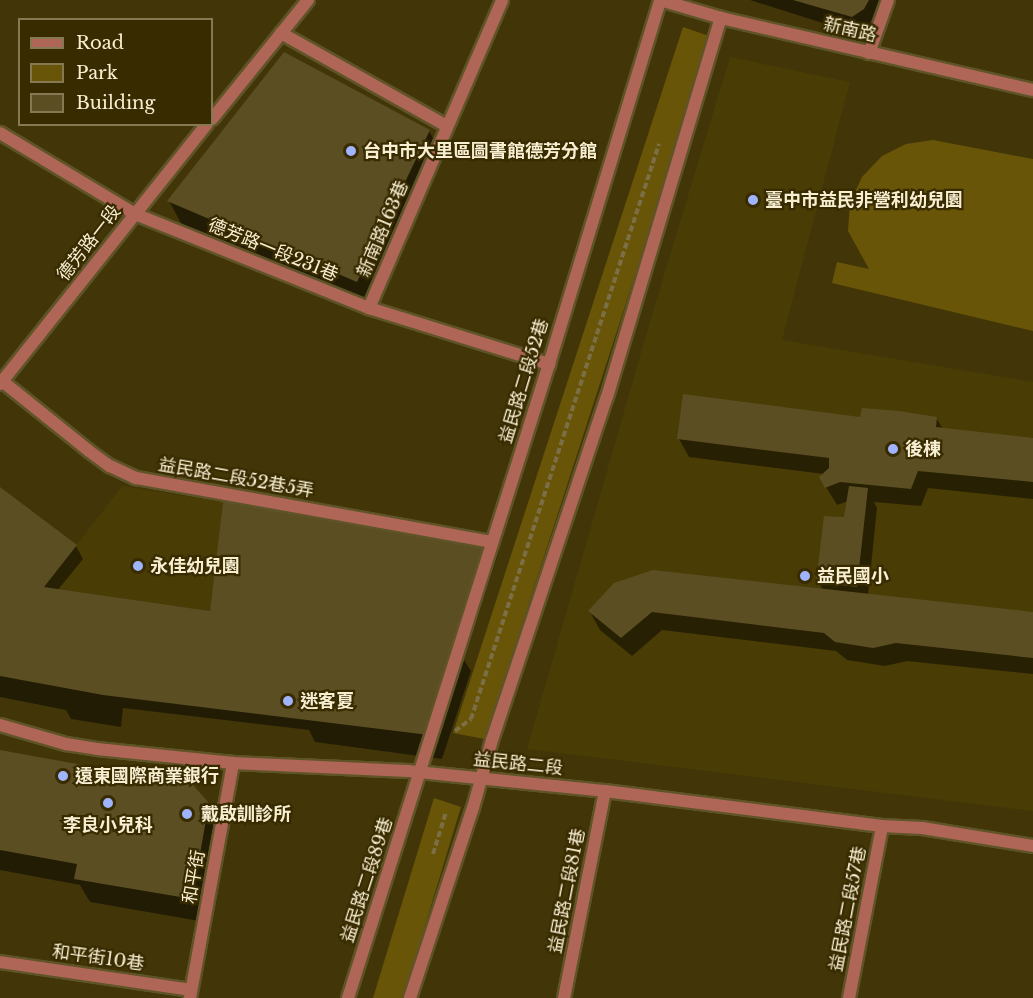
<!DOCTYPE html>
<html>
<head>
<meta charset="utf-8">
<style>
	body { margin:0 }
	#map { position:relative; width:1033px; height:998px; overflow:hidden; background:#423608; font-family:"Libre Baskerville","Noto Sans TC",serif }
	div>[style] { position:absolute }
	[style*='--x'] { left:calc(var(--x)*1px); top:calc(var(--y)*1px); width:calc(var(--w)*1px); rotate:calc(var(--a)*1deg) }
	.built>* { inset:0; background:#4a3c05 }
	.green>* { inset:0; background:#685508 }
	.shadow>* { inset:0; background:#0007 }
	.building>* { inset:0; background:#5b4e22 }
	.path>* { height:4px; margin-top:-2px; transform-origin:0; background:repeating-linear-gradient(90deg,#7a6f46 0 6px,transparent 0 9px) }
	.roads { filter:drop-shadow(2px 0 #5f5428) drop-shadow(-2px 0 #5f5428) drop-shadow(0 2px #5f5428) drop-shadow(0 -2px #5f5428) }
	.lane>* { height:12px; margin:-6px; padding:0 6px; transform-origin:6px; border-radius:6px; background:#b06657 }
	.street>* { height:12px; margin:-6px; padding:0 6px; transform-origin:6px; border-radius:6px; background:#b06657 }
	.dots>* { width:16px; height:16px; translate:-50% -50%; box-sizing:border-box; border:3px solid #382b00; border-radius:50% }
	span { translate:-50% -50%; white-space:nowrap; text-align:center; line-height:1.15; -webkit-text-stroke:4.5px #382b00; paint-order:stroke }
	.street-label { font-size:18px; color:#f8efd2 }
	.poi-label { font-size:18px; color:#f8efd2; font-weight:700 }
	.left { translate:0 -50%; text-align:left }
	.legend { position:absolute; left:18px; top:18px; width:195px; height:108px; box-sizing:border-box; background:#382b00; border:2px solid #857954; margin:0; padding:8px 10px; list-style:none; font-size:18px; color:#f8efd2 }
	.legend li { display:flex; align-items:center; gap:12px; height:30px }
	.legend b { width:30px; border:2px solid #857954 }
</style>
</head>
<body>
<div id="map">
	<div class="built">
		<div style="clip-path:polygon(730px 57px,850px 82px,782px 340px,1033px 382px,1033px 811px,527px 749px,651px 318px)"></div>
		<div style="clip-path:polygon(122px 486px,223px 502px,210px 611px,44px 587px)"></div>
	</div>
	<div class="green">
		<div style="clip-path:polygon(683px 27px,712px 37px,485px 739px,453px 733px)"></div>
		<div style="clip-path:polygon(933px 140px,1033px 159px,1033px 331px,832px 283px,837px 262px,869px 269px,848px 231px,850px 203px,862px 177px,882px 156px,906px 144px)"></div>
		<div style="clip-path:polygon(434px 798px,461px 807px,403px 998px,373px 998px)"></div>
	</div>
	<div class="shadow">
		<div style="clip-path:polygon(750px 0,883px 0,878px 22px,869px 32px,857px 34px)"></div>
		<div style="clip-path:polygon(429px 131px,443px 155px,371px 305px,182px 225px,169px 201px)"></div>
		<div style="clip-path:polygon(861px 418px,936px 418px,943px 429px,1033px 439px,1033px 499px,928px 488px,921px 506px,874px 502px,877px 508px,868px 595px,1033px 613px,1033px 674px,907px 661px,885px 666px,847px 660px,836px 651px,662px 630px,632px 656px,600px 630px,590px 612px,823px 590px,818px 582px,846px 519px,848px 501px,837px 505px,826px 487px,824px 474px,689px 457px,679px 439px)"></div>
		<div style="clip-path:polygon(0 489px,76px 546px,83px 559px,57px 591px,211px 613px,492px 539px,499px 551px,464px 660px,471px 671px,442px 759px,315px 742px,309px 730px,123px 708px,121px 727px,71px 719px,66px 710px,0 697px)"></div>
		<div style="clip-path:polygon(0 751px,208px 804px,222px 828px,205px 922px,90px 902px,80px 885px,0 870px)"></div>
	</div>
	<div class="building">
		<div style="clip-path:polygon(793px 0,869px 0,864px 9px,852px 17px)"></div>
		<div style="clip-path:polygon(284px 52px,430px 130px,357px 282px,167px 201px)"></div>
		<div style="clip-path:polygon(683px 394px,860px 417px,862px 408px,899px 411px,937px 417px,936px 427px,1033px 438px,1033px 482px,918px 471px,911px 489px,840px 482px,825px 488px,819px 477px,829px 468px,829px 458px,677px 439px)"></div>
		<div style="clip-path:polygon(849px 486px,868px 488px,857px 587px,816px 582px,824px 516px,844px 517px)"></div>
		<div style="clip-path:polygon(0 487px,77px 545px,44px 587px,210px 611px,223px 502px,493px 538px,429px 735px,103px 695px,0 676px)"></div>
		<div style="clip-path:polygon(653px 570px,1033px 612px,1033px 658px,896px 643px,873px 648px,835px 642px,824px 633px,652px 612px,621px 638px,588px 611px,614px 583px)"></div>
		<div style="clip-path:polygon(0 750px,193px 785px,209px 803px,192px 899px,74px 879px,77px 864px,0 850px)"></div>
	</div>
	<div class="path">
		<div style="--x:455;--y:731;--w:20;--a:-37"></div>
		<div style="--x:471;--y:719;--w:605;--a:-71.89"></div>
		<div style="--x:433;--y:854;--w:44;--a:-72.8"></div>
	</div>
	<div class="roads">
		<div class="lane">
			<div style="--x:281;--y:33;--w:190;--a:29.3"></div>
			<div style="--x:869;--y:53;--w:56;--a:-70.3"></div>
			<div style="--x:0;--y:133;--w:157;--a:31"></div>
			<div style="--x:135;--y:214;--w:252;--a:21.9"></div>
			<div style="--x:369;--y:308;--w:189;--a:17.3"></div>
			<div style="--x:369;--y:308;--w:335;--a:-66.6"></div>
			<div style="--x:2;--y:381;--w:112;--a:38.8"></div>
			<div style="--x:89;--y:451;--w:26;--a:36"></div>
			<div style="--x:110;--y:466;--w:29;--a:25"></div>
			<div style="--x:136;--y:478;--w:362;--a:10.2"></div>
			<div style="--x:0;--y:962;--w:193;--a:8.3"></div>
			<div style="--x:190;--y:998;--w:239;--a:-79.6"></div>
			<div style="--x:348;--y:998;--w:665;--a:-72.41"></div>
			<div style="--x:549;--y:364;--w:381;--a:-73"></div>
			<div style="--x:410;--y:998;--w:200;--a:-71.7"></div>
			<div style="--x:473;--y:808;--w:71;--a:-74.4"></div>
			<div style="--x:492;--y:740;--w:362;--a:-71.5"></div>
			<div style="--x:607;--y:397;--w:396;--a:-73.3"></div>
			<div style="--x:564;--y:998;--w:211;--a:-78.8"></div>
			<div style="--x:849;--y:998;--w:175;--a:-79.1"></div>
		</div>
		<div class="street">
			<div style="--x:660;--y:0;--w:64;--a:16.4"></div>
			<div style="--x:721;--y:18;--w:320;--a:13"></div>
			<div style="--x:212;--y:119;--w:153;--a:-51.1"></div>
			<div style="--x:0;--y:384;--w:332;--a:-51.5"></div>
			<div style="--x:0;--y:725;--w:69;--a:16.1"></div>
			<div style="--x:66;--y:744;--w:31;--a:9"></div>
			<div style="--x:97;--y:749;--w:137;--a:5.9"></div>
			<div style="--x:233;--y:763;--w:175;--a:2.6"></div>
			<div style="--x:408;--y:771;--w:198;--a:5.8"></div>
			<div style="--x:605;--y:791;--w:279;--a:7.2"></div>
			<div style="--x:882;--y:826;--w:40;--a:2.9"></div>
			<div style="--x:922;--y:828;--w:112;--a:9.2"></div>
		</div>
	</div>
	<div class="dots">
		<div style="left:351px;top:151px;background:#a0b3fd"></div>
		<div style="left:753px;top:200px;background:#a0b3fd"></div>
		<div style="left:893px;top:449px;background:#a0b3fd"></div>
		<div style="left:138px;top:566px;background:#a0b3fd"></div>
		<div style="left:805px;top:576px;background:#a0b3fd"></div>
		<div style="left:288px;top:701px;background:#a0b3fd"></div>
		<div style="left:63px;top:776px;background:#a0b3fd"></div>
		<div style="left:108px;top:803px;background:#a0b3fd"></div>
		<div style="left:187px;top:814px;background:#a0b3fd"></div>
	</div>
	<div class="street-label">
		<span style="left:850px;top:30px;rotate:13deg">新南路</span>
		<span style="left:383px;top:229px;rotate:-67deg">新南路163巷</span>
		<span style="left:89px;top:243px;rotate:-52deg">德芳路一段</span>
		<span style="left:273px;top:250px;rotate:22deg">德芳路一段231巷</span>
		<span style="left:524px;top:381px;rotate:-73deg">益民路二段52巷</span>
		<span style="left:236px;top:478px;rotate:10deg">益民路二段52巷5弄</span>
		<span style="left:518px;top:764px;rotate:6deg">益民路二段</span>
		<span style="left:194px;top:877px;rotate:-80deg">和平街</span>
		<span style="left:367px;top:880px;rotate:-72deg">益民路二段89巷</span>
		<span style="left:567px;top:891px;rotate:-79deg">益民路二段81巷</span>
		<span style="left:848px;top:909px;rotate:-79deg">益民路二段57巷</span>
		<span style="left:98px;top:958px;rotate:8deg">和平街10巷</span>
	</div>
	<div class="poi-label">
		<span class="left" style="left:363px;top:151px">台中市大里區圖書館德芳分館</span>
		<span class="left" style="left:765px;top:200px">臺中市益民非營利幼兒園</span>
		<span class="left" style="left:905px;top:449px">後棟</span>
		<span class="left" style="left:150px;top:566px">永佳幼兒園</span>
		<span class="left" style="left:817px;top:576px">益民國小</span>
		<span class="left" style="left:300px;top:701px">迷客夏</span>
		<span class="left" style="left:75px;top:776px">遠東國際商業銀行</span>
		<span class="left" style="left:201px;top:814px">戴啟訓診所</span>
		<span style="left:108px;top:825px">李良小兒科</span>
	</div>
	<ul class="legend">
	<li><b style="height:8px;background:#b06657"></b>Road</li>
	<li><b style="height:16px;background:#685508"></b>Park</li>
	<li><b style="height:16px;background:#5b4e22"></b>Building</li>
	</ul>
</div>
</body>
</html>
